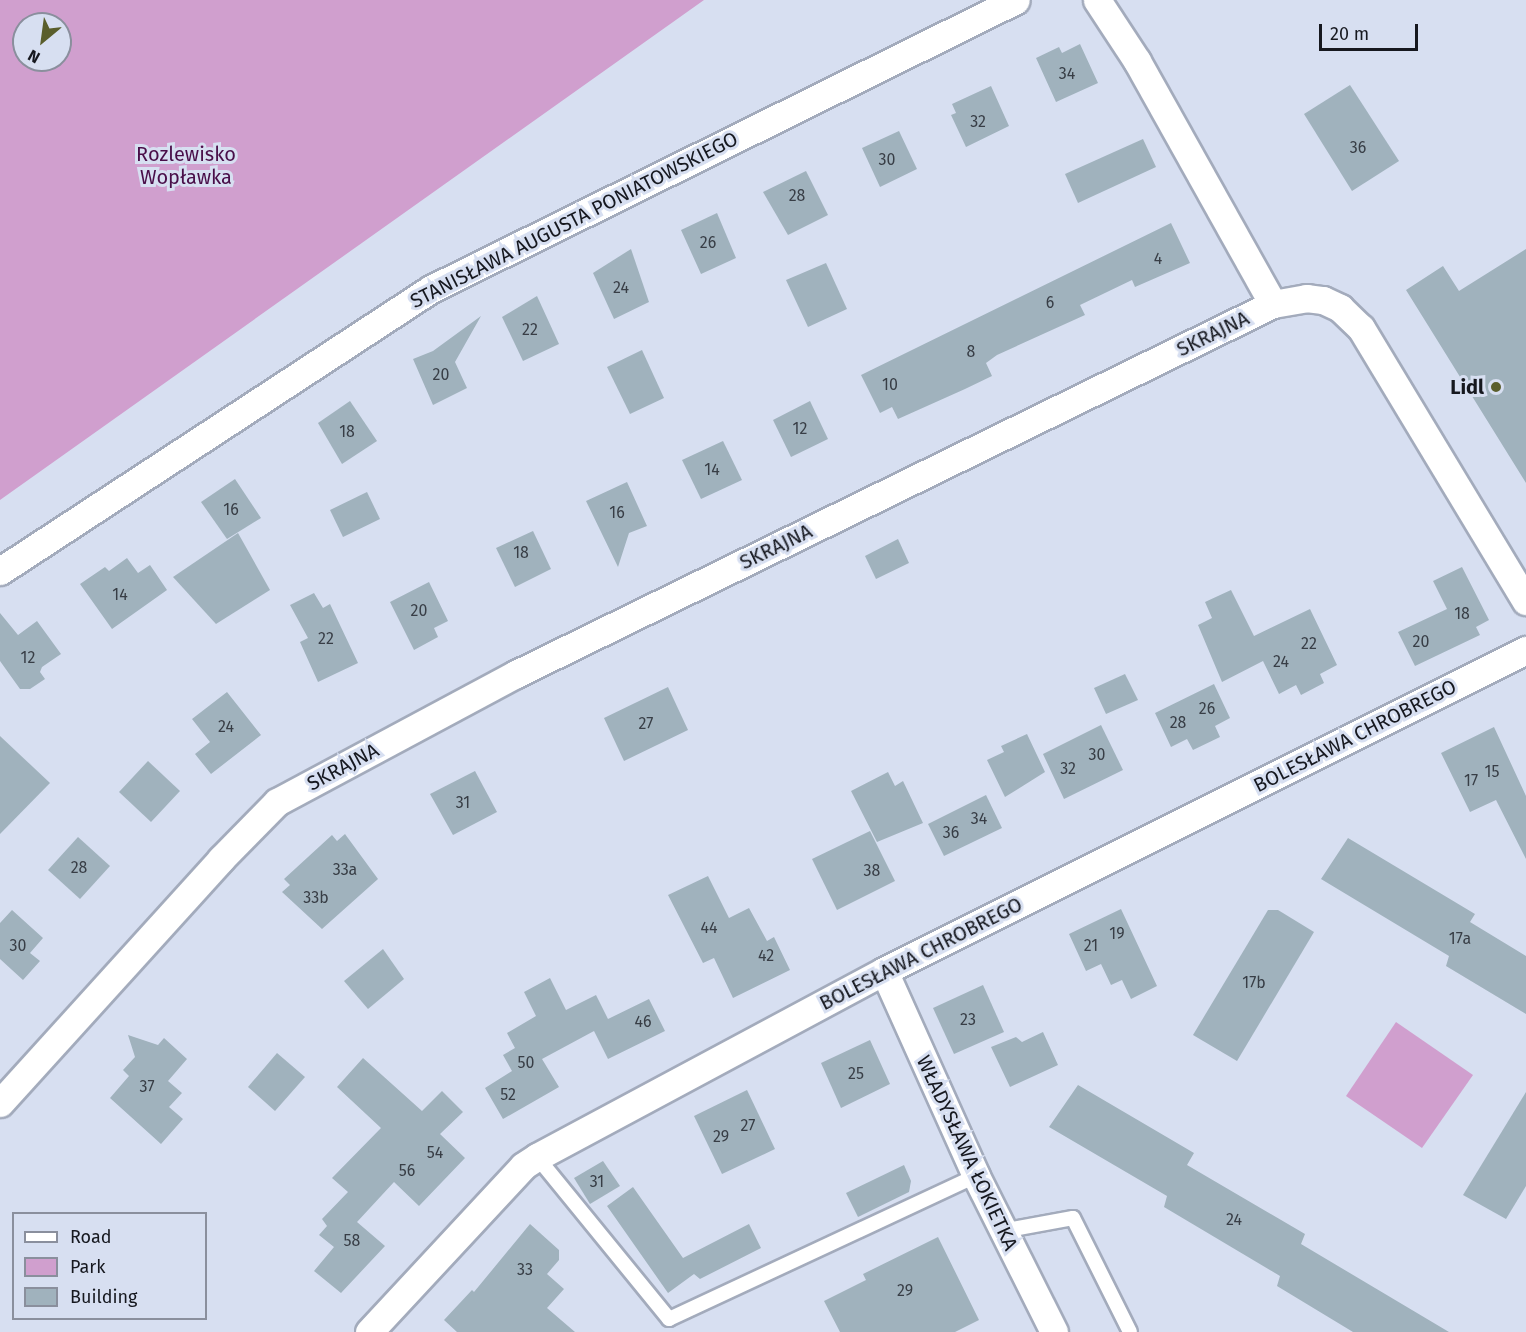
<!DOCTYPE html>
<html>
<head>
<meta charset="utf-8">
<style>
	body { margin:0 }
	#map { position:relative; width:1526px; height:1332px; overflow:hidden; background:#d7dff1; font-family:"Fira Sans",sans-serif }
	div>[style] { position:absolute }
	[style*='--x'] { left:calc(var(--x)*1px); top:calc(var(--y)*1px); width:calc(var(--w)*1px); rotate:calc(var(--a)*1deg) }
	.green>* { inset:0; background:#d09fce }
	.building>* { inset:0; background:#a0b2bd }
	.roads { filter:drop-shadow(2px 0 #a3abbc) drop-shadow(-2px 0 #a3abbc) drop-shadow(0 2px #a3abbc) drop-shadow(0 -2px #a3abbc) }
	.lane>* { height:14px; margin:-7px; padding:0 7px; transform-origin:7px; border-radius:7px; background:#fff }
	.street>* { height:27px; margin:-13.5px; padding:0 13.5px; transform-origin:13.5px; border-radius:13.5px; background:#fff }
	.dots>* { width:16px; height:16px; translate:-50% -50%; box-sizing:border-box; border:3px solid #d7dff1; border-radius:50% }
	span { translate:-50% -50%; white-space:nowrap; text-align:center; line-height:1.15; -webkit-text-stroke:6px #d7dff1; paint-order:stroke }
	.number-label { font-size:16px; color:#383e46 }
	.number-label span { -webkit-text-stroke-width:0 }
	.park-label { font-size:20px; color:#490e49 }
	.street-label { font-size:20px; color:#16181f }
	.poi-label { font-size:20px; color:#16181f; font-weight:700 }
	.right { translate:-100% -50%; text-align:right }
	.legend { position:absolute; left:12px; top:1212px; width:195px; height:108px; box-sizing:border-box; background:#d7dff1; border:2px solid #8a8f9d; margin:0; padding:8px 10px; list-style:none; font-size:18px; color:#16181f }
	.legend li { display:flex; align-items:center; gap:12px; height:30px }
	.legend b { width:30px; border:2px solid #8a8f9d }
	.north { position:absolute; left:12px; top:12px; width:60px; height:60px; box-sizing:border-box; background:#d7dff1; border:2px solid #8a8f9d; border-radius:50%; rotate:209deg; font-size:16px; font-weight:700; line-height:24px; text-align:center; color:#16181f }
	.north::after { content:''; display:block; margin:auto; width:21px; height:27px; background:#5a5e2c; clip-path:polygon(50% 0,100% 100%,50% 72%,0 100%) }
	.scale { position:absolute; left:1319px; top:24px; width:99px; height:27px; box-sizing:border-box; border:3px solid #16181f; border-top:0; padding-left:8px; font-size:18px; line-height:21px; white-space:nowrap; color:#16181f; -webkit-text-stroke:4px #d7dff1; paint-order:stroke }
</style>
</head>
<body>
<div id="map">
	<div class="green">
		<div style="clip-path:polygon(evenodd,0 0,704px 0,0 500px,0 0,24px 24px,60px 24px,60px 60px,24px 60px,24px 24px)"></div>
		<div style="clip-path:polygon(1396px 1022px,1473px 1075px,1422px 1148px,1346px 1096px)"></div>
	</div>
	<div class="building">
		<div style="clip-path:polygon(1080px 44px,1098px 83px,1056px 102px,1036px 58px,1059px 47px,1062px 53px)"></div>
		<div style="clip-path:polygon(1350px 85px,1399px 161px,1352px 191px,1304px 114px)"></div>
		<div style="clip-path:polygon(991px 86px,1009px 126px,966px 147px,951px 115px,956px 113px,952px 104px)"></div>
		<div style="clip-path:polygon(899px 131px,917px 169px,880px 187px,862px 148px)"></div>
		<div style="clip-path:polygon(1143px 139px,1156px 167px,1078px 203px,1065px 174px)"></div>
		<div style="clip-path:polygon(806px 171px,828px 215px,788px 235px,763px 192px)"></div>
		<div style="clip-path:polygon(717px 213px,736px 258px,701px 274px,681px 230px)"></div>
		<div style="clip-path:polygon(1171px 223px,1190px 263px,1135px 287px,1132px 280px,1080px 305px,1085px 315px,997px 355px,986px 363px,992px 376px,965px 389px,898px 419px,892px 407px,880px 413px,861px 375px)"></div>
		<div style="clip-path:polygon(631px 249px,649px 302px,614px 319px,593px 273px)"></div>
		<div style="clip-path:polygon(1526px 249px,1526px 483px,1406px 290px,1443px 266px,1459px 291px)"></div>
		<div style="clip-path:polygon(826px 263px,847px 309px,808px 327px,786px 280px)"></div>
		<div style="clip-path:polygon(537px 296px,559px 344px,523px 361px,502px 317px)"></div>
		<div style="clip-path:polygon(481px 316px,455px 362px,467px 388px,433px 405px,413px 359px,433px 351px)"></div>
		<div style="clip-path:polygon(642px 350px,664px 398px,630px 414px,607px 367px)"></div>
		<div style="clip-path:polygon(350px 401px,377px 441px,342px 464px,318px 423px)"></div>
		<div style="clip-path:polygon(810px 401px,828px 439px,791px 457px,773px 420px)"></div>
		<div style="clip-path:polygon(723px 441px,742px 480px,701px 499px,682px 460px)"></div>
		<div style="clip-path:polygon(235px 479px,261px 518px,227px 539px,201px 502px)"></div>
		<div style="clip-path:polygon(627px 482px,647px 526px,629px 533px,618px 567px,586px 501px)"></div>
		<div style="clip-path:polygon(367px 492px,380px 519px,343px 537px,330px 510px)"></div>
		<div style="clip-path:polygon(533px 531px,551px 569px,515px 587px,496px 548px)"></div>
		<div style="clip-path:polygon(238px 533px,270px 590px,216px 624px,173px 577px)"></div>
		<div style="clip-path:polygon(898px 539px,909px 563px,876px 579px,865px 556px)"></div>
		<div style="clip-path:polygon(127px 558px,138px 573px,150px 565px,167px 590px,112px 629px,80px 584px,105px 567px,109px 571px)"></div>
		<div style="clip-path:polygon(1462px 567px,1489px 620px,1476px 627px,1480px 635px,1415px 666px,1398px 632px,1447px 609px,1433px 581px)"></div>
		<div style="clip-path:polygon(429px 582px,448px 621px,434px 628px,438px 637px,414px 650px,390px 602px)"></div>
		<div style="clip-path:polygon(1231px 590px,1254px 636px,1310px 609px,1337px 665px,1320px 674px,1324px 683px,1301px 695px,1296px 685px,1279px 694px,1263px 661px,1222px 682px,1198px 625px,1212px 618px,1205px 602px)"></div>
		<div style="clip-path:polygon(314px 593px,323px 608px,330px 604px,358px 663px,318px 682px,300px 642px,308px 638px,290px 605px)"></div>
		<div style="clip-path:polygon(0 613px,18px 635px,37px 621px,61px 654px,42px 667px,40px 672px,45px 679px,30px 689px,20px 689px,0 661px)"></div>
		<div style="clip-path:polygon(1125px 674px,1138px 700px,1106px 714px,1094px 688px)"></div>
		<div style="clip-path:polygon(1214px 684px,1230px 718px,1215px 726px,1220px 737px,1193px 750px,1187px 739px,1171px 747px,1155px 713px)"></div>
		<div style="clip-path:polygon(668px 687px,688px 730px,624px 761px,604px 718px)"></div>
		<div style="clip-path:polygon(227px 692px,261px 735px,211px 774px,195px 754px,210px 742px,192px 719px)"></div>
		<div style="clip-path:polygon(1101px 725px,1123px 770px,1064px 799px,1043px 754px)"></div>
		<div style="clip-path:polygon(1494px 727px,1526px 796px,1526px 859px,1496px 800px,1470px 812px,1441px 753px)"></div>
		<div style="clip-path:polygon(1027px 734px,1045px 772px,1005px 797px,987px 760px,1004px 752px,1001px 746px)"></div>
		<div style="clip-path:polygon(0 736px,50px 783px,0 834px)"></div>
		<div style="clip-path:polygon(148px 761px,180px 791px,151px 822px,119px 792px)"></div>
		<div style="clip-path:polygon(475px 771px,497px 812px,453px 835px,430px 794px)"></div>
		<div style="clip-path:polygon(888px 772px,895px 786px,903px 781px,923px 823px,877px 842px,851px 791px)"></div>
		<div style="clip-path:polygon(986px 795px,1002px 828px,944px 856px,928px 824px)"></div>
		<div style="clip-path:polygon(870px 831px,895px 881px,837px 910px,812px 859px)"></div>
		<div style="clip-path:polygon(345px 834px,378px 879px,322px 929px,282px 892px,290px 885px,284px 879px,332px 835px,337px 841px)"></div>
		<div style="clip-path:polygon(78px 837px,110px 866px,80px 899px,48px 870px)"></div>
		<div style="clip-path:polygon(1348px 838px,1475px 914px,1470px 922px,1526px 956px,1526px 1014px,1446px 966px,1449px 956px,1321px 879px)"></div>
		<div style="clip-path:polygon(708px 876px,729px 918px,749px 908px,767px 941px,774px 937px,790px 970px,733px 998px,714px 958px,703px 963px,668px 895px)"></div>
		<div style="clip-path:polygon(1121px 909px,1157px 986px,1131px 999px,1122px 980px,1111px 985px,1101px 964px,1086px 971px,1069px 934px)"></div>
		<div style="clip-path:polygon(12px 910px,43px 938px,30px 953px,40px 961px,23px 980px,0 959px,0 923px)"></div>
		<div style="clip-path:polygon(1268px 910px,1278px 910px,1314px 932px,1237px 1061px,1193px 1035px)"></div>
		<div style="clip-path:polygon(383px 949px,404px 979px,368px 1009px,344px 981px)"></div>
		<div style="clip-path:polygon(550px 978px,566px 1010px,596px 995px,608px 1019px,649px 999px,665px 1031px,608px 1059px,594px 1031px,542px 1059px,559px 1087px,503px 1119px,485px 1088px,512px 1071px,503px 1055px,515px 1048px,507px 1033px,536px 1016px,524px 992px)"></div>
		<div style="clip-path:polygon(983px 985px,1004px 1032px,954px 1054px,933px 1008px)"></div>
		<div style="clip-path:polygon(1043px 1032px,1058px 1065px,1010px 1087px,991px 1047px,1016px 1037px,1022px 1042px)"></div>
		<div style="clip-path:polygon(128px 1035px,158px 1045px,164px 1038px,187px 1059px,168px 1081px,182px 1093px,169px 1107px,183px 1119px,161px 1144px,110px 1098px,129px 1076px,123px 1070px,135px 1057px)"></div>
		<div style="clip-path:polygon(870px 1040px,890px 1084px,841px 1108px,821px 1063px)"></div>
		<div style="clip-path:polygon(277px 1053px,305px 1077px,275px 1111px,248px 1087px)"></div>
		<div style="clip-path:polygon(363px 1058px,422px 1111px,442px 1091px,463px 1112px,440px 1134px,465px 1158px,419px 1206px,394px 1182px,357px 1222px,385px 1246px,341px 1293px,314px 1271px,334px 1247px,319px 1235px,327px 1226px,322px 1219px,348px 1192px,332px 1178px,381px 1128px,337px 1087px)"></div>
		<div style="clip-path:polygon(1078px 1085px,1194px 1153px,1187px 1165px,1305px 1234px,1301px 1244px,1449px 1332px,1353px 1332px,1277px 1286px,1280px 1276px,1164px 1207px,1167px 1196px,1049px 1127px)"></div>
		<div style="clip-path:polygon(747px 1090px,775px 1149px,722px 1174px,694px 1116px)"></div>
		<div style="clip-path:polygon(1526px 1092px,1526px 1186px,1506px 1219px,1463px 1195px)"></div>
		<div style="clip-path:polygon(603px 1161px,620px 1186px,590px 1204px,574px 1178px)"></div>
		<div style="clip-path:polygon(904px 1165px,911px 1181px,909px 1192px,858px 1217px,846px 1193px)"></div>
		<div style="clip-path:polygon(633px 1187px,683px 1258px,749px 1224px,761px 1248px,700px 1279px,694px 1274px,668px 1293px,607px 1206px)"></div>
		<div style="clip-path:polygon(530px 1224px,559px 1250px,559px 1260px,547px 1274px,564px 1289px,547px 1308px,575px 1332px,457px 1332px,444px 1320px,472px 1290px,474px 1292px)"></div>
		<div style="clip-path:polygon(938px 1237px,979px 1320px,955px 1332px,840px 1332px,824px 1301px,866px 1280px,863px 1274px)"></div>
	</div>
	<div class="roads">
		<div class="lane">
			<div style="--x:537;--y:1157;--w:209;--a:50.8"></div>
			<div style="--x:669;--y:1319;--w:339;--a:-25"></div>
			<div style="--x:1002;--y:1231;--w:72;--a:-10.4"></div>
			<div style="--x:1073;--y:1218;--w:127;--a:63.4"></div>
		</div>
		<div class="street">
			<div style="--x:1097;--y:0;--w:73;--a:56.7"></div>
			<div style="--x:1137;--y:61;--w:278;--a:60.8"></div>
			<div style="--x:0;--y:571;--w:515;--a:-33.2"></div>
			<div style="--x:431;--y:289;--w:652;--a:-26.29"></div>
			<div style="--x:884;--y:971;--w:225;--a:65.8"></div>
			<div style="--x:976;--y:1176;--w:174;--a:63.4"></div>
			<div style="--x:0;--y:1103;--w:329;--a:-47.8"></div>
			<div style="--x:221;--y:859;--w:80;--a:-45.5"></div>
			<div style="--x:277;--y:802;--w:271;--a:-28.2"></div>
			<div style="--x:516;--y:674;--w:843;--a:-26.05"></div>
			<div style="--x:1273;--y:304;--w:34;--a:-10"></div>
			<div style="--x:1306;--y:298;--w:17;--a:7"></div>
			<div style="--x:1323;--y:300;--w:19;--a:25"></div>
			<div style="--x:1340;--y:308;--w:29;--a:44"></div>
			<div style="--x:1361;--y:328;--w:319;--a:58.9"></div>
			<div style="--x:369;--y:1332;--w:226;--a:-47.1"></div>
			<div style="--x:523;--y:1166;--w:17;--a:-33"></div>
			<div style="--x:537;--y:1157;--w:394;--a:-28.2"></div>
			<div style="--x:884;--y:971;--w:718;--a:-26.57"></div>
		</div>
	</div>
	<div class="dots">
		<div style="left:1496px;top:387px;background:#5a5e2c"></div>
	</div>
	<div class="number-label">
		<span style="left:1067px;top:74px">34</span>
		<span style="left:978px;top:122px">32</span>
		<span style="left:1358px;top:148px">36</span>
		<span style="left:887px;top:160px">30</span>
		<span style="left:797px;top:196px">28</span>
		<span style="left:708px;top:243px">26</span>
		<span style="left:1158px;top:259px">4</span>
		<span style="left:621px;top:288px">24</span>
		<span style="left:1050px;top:303px">6</span>
		<span style="left:530px;top:330px">22</span>
		<span style="left:971px;top:352px">8</span>
		<span style="left:441px;top:375px">20</span>
		<span style="left:890px;top:385px">10</span>
		<span style="left:800px;top:429px">12</span>
		<span style="left:347px;top:432px">18</span>
		<span style="left:712px;top:470px">14</span>
		<span style="left:231px;top:510px">16</span>
		<span style="left:617px;top:513px">16</span>
		<span style="left:521px;top:553px">18</span>
		<span style="left:120px;top:595px">14</span>
		<span style="left:419px;top:611px">20</span>
		<span style="left:1462px;top:614px">18</span>
		<span style="left:326px;top:639px">22</span>
		<span style="left:1421px;top:642px">20</span>
		<span style="left:1309px;top:644px">22</span>
		<span style="left:28px;top:658px">12</span>
		<span style="left:1281px;top:662px">24</span>
		<span style="left:1207px;top:709px">26</span>
		<span style="left:1178px;top:723px">28</span>
		<span style="left:646px;top:724px">27</span>
		<span style="left:226px;top:727px">24</span>
		<span style="left:1097px;top:755px">30</span>
		<span style="left:1068px;top:769px">32</span>
		<span style="left:1492px;top:772px">15</span>
		<span style="left:1471px;top:781px">17</span>
		<span style="left:463px;top:803px">31</span>
		<span style="left:979px;top:819px">34</span>
		<span style="left:951px;top:833px">36</span>
		<span style="left:79px;top:868px">28</span>
		<span style="left:345px;top:870px">33a</span>
		<span style="left:872px;top:871px">38</span>
		<span style="left:316px;top:898px">33b</span>
		<span style="left:709px;top:928px">44</span>
		<span style="left:1117px;top:934px">19</span>
		<span style="left:1460px;top:939px">17a</span>
		<span style="left:18px;top:946px">30</span>
		<span style="left:1091px;top:946px">21</span>
		<span style="left:766px;top:956px">42</span>
		<span style="left:1254px;top:983px">17b</span>
		<span style="left:968px;top:1020px">23</span>
		<span style="left:643px;top:1022px">46</span>
		<span style="left:526px;top:1063px">50</span>
		<span style="left:856px;top:1074px">25</span>
		<span style="left:147px;top:1087px">37</span>
		<span style="left:508px;top:1095px">52</span>
		<span style="left:748px;top:1126px">27</span>
		<span style="left:721px;top:1137px">29</span>
		<span style="left:435px;top:1153px">54</span>
		<span style="left:407px;top:1171px">56</span>
		<span style="left:597px;top:1182px">31</span>
		<span style="left:1234px;top:1220px">24</span>
		<span style="left:352px;top:1241px">58</span>
		<span style="left:525px;top:1270px">33</span>
		<span style="left:905px;top:1291px">29</span>
	</div>
	<div class="park-label">
		<span style="left:186px;top:166px">Rozlewisko<br>Wopławka</span>
	</div>
	<div class="street-label">
		<span style="left:574px;top:220px;rotate:-27deg">STANISŁAWA AUGUSTA PONIATOWSKIEGO</span>
		<span style="left:1213px;top:334px;rotate:-26deg">SKRAJNA</span>
		<span style="left:776px;top:547px;rotate:-26deg">SKRAJNA</span>
		<span style="left:1355px;top:736px;rotate:-27deg">BOLESŁAWA CHROBREGO</span>
		<span style="left:343px;top:767px;rotate:-28deg">SKRAJNA</span>
		<span style="left:921px;top:954px;rotate:-27deg">BOLESŁAWA CHROBREGO</span>
		<span style="left:967px;top:1153px;rotate:65deg">WŁADYSŁAWA ŁOKIETKA</span>
	</div>
	<div class="poi-label">
		<span class="right" style="left:1484px;top:387px">Lidl</span>
	</div>
	<ul class="legend">
	<li><b style="height:8px;background:#fff"></b>Road</li>
	<li><b style="height:16px;background:#d09fce"></b>Park</li>
	<li><b style="height:16px;background:#a0b2bd"></b>Building</li>
	</ul>
	<div class="north">N</div>
	<div class="scale">20 m</div>
</div>
</body>
</html>
